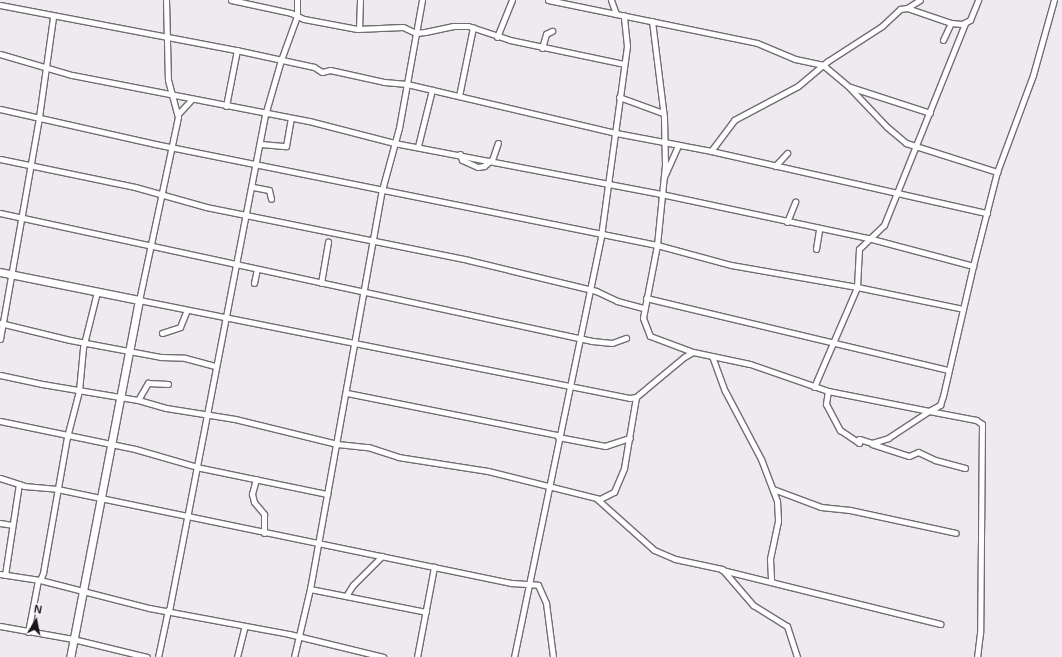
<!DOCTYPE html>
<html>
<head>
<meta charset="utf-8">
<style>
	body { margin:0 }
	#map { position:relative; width:1062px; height:657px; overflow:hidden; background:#eeeaef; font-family:Helvetica,sans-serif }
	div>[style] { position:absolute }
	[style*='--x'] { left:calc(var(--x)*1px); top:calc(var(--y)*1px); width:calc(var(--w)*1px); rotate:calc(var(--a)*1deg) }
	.roads { filter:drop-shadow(1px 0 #716d72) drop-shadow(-1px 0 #716d72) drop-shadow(0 1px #716d72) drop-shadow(0 -1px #716d72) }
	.street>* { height:5px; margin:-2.5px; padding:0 2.5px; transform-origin:2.5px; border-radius:2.5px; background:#fff }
	.secondary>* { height:7px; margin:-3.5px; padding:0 3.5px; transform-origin:3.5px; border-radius:3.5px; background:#fff }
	span { translate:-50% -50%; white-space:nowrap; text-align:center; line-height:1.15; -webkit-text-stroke:3.5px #fcf8fd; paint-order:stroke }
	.north { position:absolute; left:16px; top:601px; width:40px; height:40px; -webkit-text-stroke:3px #fcf8fd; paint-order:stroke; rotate:10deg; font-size:11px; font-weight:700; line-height:16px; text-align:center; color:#161416 }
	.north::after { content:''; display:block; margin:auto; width:14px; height:18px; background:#161416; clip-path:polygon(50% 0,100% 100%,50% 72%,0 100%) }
</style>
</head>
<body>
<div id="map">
	<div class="roads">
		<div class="street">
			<div style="--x:166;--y:0;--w:80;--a:88.6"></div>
			<div style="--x:168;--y:80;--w:38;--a:75"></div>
			<div style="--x:178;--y:117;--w:187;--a:102"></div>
			<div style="--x:139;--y:300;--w:501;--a:11.29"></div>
			<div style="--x:630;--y:398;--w:6;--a:-9"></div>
			<div style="--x:636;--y:397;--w:62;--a:-39.8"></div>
			<div style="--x:684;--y:357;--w:10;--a:-29"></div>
			<div style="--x:693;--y:352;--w:58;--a:11.9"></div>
			<div style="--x:750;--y:364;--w:83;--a:19.1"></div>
			<div style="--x:828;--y:391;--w:103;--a:11.2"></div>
			<div style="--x:929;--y:411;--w:13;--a:-29"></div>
			<div style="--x:940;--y:405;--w:9;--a:-72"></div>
			<div style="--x:943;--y:396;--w:133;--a:-77"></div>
			<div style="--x:973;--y:266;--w:97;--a:-75.7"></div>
			<div style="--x:997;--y:172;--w:103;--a:-69.6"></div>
			<div style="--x:1033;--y:75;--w:78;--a:-74.4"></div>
			<div style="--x:231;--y:0;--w:61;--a:12.2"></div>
			<div style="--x:291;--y:13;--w:14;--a:25"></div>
			<div style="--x:304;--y:19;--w:54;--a:10.7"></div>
			<div style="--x:357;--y:29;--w:46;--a:-2.5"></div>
			<div style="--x:403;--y:27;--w:14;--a:25"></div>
			<div style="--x:416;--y:33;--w:9;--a:-6"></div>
			<div style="--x:425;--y:32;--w:29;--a:-12"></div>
			<div style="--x:453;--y:26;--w:15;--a:0"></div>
			<div style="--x:468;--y:26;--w:44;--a:18.4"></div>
			<div style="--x:510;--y:40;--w:116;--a:11.9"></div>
			<div style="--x:548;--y:0;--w:213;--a:11.6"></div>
			<div style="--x:757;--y:43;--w:41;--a:22.8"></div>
			<div style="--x:795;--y:59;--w:29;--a:12"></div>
			<div style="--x:823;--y:65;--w:34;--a:40"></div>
			<div style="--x:849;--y:87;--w:55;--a:46.5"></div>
			<div style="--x:887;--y:127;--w:25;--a:40"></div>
			<div style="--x:906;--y:143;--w:96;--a:17.7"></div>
			<div style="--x:611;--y:0;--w:15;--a:70"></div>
			<div style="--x:0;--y:5;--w:240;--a:10.8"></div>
			<div style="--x:236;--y:50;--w:80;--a:12.3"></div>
			<div style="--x:314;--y:67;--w:9;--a:32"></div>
			<div style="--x:322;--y:72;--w:8;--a:-14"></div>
			<div style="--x:330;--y:70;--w:55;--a:12.5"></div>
			<div style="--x:384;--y:82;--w:23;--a:5"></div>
			<div style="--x:407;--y:84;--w:215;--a:13.2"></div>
			<div style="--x:616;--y:133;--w:97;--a:10.7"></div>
			<div style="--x:711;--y:151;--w:283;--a:12.7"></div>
			<div style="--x:907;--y:8;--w:15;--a:-32"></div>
			<div style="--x:652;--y:21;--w:97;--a:82.9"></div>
			<div style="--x:664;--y:117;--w:48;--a:88.8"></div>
			<div style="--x:665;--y:165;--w:80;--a:95.7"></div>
			<div style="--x:657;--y:245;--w:74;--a:100.9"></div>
			<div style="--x:643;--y:318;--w:19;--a:69"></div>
			<div style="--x:650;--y:336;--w:46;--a:20.4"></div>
			<div style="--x:359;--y:29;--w:29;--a:-88"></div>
			<div style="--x:497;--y:37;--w:40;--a:-68"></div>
			<div style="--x:943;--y:40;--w:19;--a:-65"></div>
			<div style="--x:542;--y:48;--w:15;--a:-74"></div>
			<div style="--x:546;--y:34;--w:7;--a:-27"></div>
			<div style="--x:0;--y:54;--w:75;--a:16.3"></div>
			<div style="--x:72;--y:75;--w:241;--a:11"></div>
			<div style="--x:309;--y:121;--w:88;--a:14.5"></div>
			<div style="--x:394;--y:143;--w:272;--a:10.8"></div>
			<div style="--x:661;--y:194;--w:212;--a:12"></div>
			<div style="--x:868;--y:238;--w:109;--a:14.9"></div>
			<div style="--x:850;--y:87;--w:84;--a:18"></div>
			<div style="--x:459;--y:96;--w:70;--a:-78.5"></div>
			<div style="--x:619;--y:97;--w:47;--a:20"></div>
			<div style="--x:226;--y:106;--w:57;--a:-78.9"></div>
			<div style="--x:0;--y:109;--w:159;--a:12.7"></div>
			<div style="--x:155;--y:144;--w:512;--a:11.38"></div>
			<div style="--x:657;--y:245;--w:77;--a:15.1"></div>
			<div style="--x:731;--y:265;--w:128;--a:9.9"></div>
			<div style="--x:857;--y:287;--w:108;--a:11.7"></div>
			<div style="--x:178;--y:114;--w:21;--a:-47"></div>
			<div style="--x:261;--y:144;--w:25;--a:5"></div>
			<div style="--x:286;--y:146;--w:27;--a:-80"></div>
			<div style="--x:418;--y:146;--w:58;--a:-76"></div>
			<div style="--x:711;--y:151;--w:39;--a:-53"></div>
			<div style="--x:734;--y:120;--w:72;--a:-28"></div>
			<div style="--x:798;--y:86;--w:39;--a:-40"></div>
			<div style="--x:828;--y:61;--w:64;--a:-32.9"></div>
			<div style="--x:882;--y:26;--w:25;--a:-43"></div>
			<div style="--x:900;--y:9;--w:7;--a:-8"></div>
			<div style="--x:907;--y:8;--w:46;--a:18.8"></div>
			<div style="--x:951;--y:23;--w:11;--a:5"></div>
			<div style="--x:962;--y:24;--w:9;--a:-27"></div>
			<div style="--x:970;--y:20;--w:22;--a:-68"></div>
			<div style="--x:460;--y:154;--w:6;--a:72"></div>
			<div style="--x:462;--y:160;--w:17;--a:24"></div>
			<div style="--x:478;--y:167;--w:6;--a:-9"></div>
			<div style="--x:484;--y:166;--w:9;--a:-41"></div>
			<div style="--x:0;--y:159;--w:138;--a:11.7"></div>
			<div style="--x:135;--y:187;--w:74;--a:15.7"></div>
			<div style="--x:206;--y:207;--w:267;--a:11.4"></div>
			<div style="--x:468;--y:260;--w:132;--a:13.6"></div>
			<div style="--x:596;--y:291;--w:23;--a:25"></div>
			<div style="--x:617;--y:301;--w:28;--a:15"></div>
			<div style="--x:492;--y:160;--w:18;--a:-71"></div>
			<div style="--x:775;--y:166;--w:18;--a:-47"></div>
			<div style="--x:664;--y:177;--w:35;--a:-66"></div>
			<div style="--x:253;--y:187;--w:16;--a:11"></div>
			<div style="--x:269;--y:190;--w:9;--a:77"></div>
			<div style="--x:0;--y:213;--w:606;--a:12.2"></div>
			<div style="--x:592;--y:341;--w:20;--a:6"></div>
			<div style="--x:612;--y:343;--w:15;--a:-20"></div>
			<div style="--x:787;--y:222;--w:22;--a:-68"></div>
			<div style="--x:816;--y:249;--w:20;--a:-81"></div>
			<div style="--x:254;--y:283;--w:14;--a:-78"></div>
			<div style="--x:321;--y:283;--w:42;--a:-80.3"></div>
			<div style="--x:646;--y:298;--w:311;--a:13.4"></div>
			<div style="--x:0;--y:323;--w:72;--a:13.7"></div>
			<div style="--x:70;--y:340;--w:93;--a:10.6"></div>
			<div style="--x:161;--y:357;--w:24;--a:2"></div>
			<div style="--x:185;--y:358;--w:31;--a:15"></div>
			<div style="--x:162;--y:333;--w:19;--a:-18"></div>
			<div style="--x:180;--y:327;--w:18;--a:-68"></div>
			<div style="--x:0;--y:339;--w:225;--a:-80"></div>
			<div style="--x:39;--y:117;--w:101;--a:-82"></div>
			<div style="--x:712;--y:356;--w:37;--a:70"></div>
			<div style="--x:725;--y:391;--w:77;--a:62.1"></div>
			<div style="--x:761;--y:459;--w:45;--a:69.1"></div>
			<div style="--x:777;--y:501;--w:20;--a:87"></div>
			<div style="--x:778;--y:521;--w:39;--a:102"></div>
			<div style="--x:770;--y:559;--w:22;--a:87"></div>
			<div style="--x:0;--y:375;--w:43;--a:12.1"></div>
			<div style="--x:42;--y:384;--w:97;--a:9.5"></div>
			<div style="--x:138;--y:400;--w:29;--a:16"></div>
			<div style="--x:166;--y:408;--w:70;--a:9.1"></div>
			<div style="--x:235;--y:419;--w:105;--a:13.8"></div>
			<div style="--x:337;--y:444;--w:31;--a:6"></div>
			<div style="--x:368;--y:447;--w:32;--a:18"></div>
			<div style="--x:398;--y:457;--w:91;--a:8.8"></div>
			<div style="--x:488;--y:471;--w:115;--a:14"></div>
			<div style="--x:600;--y:499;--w:16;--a:-27"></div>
			<div style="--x:614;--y:492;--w:26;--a:-67"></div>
			<div style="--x:624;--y:468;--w:72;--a:-80.4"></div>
			<div style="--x:814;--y:387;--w:109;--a:-66.7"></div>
			<div style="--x:857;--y:287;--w:38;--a:-87"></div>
			<div style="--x:859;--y:249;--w:35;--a:-44"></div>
			<div style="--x:884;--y:225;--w:218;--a:-68.1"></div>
			<div style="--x:828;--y:391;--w:13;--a:99"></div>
			<div style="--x:826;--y:404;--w:30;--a:62"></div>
			<div style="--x:840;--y:430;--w:23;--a:34"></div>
			<div style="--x:859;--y:443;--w:4;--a:-90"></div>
			<div style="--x:859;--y:439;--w:14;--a:17"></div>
			<div style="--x:872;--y:443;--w:17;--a:-17"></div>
			<div style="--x:888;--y:438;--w:49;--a:-33.4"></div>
			<div style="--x:929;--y:411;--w:48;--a:10.8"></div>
			<div style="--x:976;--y:420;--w:7;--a:34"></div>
			<div style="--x:982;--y:424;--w:209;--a:90.5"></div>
			<div style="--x:980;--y:633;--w:24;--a:97"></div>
			<div style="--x:347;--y:393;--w:215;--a:11.3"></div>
			<div style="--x:138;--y:400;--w:20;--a:-60"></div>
			<div style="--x:148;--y:383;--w:20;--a:3"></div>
			<div style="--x:0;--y:421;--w:138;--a:11.7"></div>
			<div style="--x:135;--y:449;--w:69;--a:16.1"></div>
			<div style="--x:201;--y:468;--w:129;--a:11.7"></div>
			<div style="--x:558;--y:437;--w:48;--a:10.8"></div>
			<div style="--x:605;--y:446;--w:26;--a:-18"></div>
			<div style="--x:872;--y:444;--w:39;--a:18"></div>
			<div style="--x:909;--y:456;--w:10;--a:-24"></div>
			<div style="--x:918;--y:452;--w:19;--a:25"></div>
			<div style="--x:935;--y:460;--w:31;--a:15"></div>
			<div style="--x:0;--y:478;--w:25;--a:18"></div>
			<div style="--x:24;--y:486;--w:33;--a:5"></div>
			<div style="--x:57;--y:489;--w:465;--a:11.7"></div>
			<div style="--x:512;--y:583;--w:26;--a:4"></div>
			<div style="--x:538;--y:585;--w:20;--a:66"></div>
			<div style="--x:546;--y:603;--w:54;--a:82.6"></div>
			<div style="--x:256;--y:479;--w:16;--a:105"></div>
			<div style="--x:252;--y:494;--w:8;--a:76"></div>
			<div style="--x:254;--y:502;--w:16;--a:50"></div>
			<div style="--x:264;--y:514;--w:19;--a:90"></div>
			<div style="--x:773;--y:489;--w:51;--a:20.6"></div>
			<div style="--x:821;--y:507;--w:29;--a:6"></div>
			<div style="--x:850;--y:510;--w:108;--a:12.2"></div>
			<div style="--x:597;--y:499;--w:76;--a:41.8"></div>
			<div style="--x:654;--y:550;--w:23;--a:23"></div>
			<div style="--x:675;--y:559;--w:48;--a:12"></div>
			<div style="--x:722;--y:569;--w:48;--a:49.3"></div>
			<div style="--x:753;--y:605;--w:40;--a:32"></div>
			<div style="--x:787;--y:626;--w:33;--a:72"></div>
			<div style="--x:0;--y:523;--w:12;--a:9"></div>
			<div style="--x:722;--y:570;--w:225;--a:13.9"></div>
			<div style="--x:0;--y:574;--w:40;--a:8.5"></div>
			<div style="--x:40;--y:580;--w:113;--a:14.4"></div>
			<div style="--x:149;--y:608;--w:142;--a:10.5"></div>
			<div style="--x:289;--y:634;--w:97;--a:13.7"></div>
			<div style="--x:5;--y:575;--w:92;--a:-81.3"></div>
			<div style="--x:40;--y:580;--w:8;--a:-67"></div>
			<div style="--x:43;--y:573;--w:138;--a:-80"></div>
			<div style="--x:67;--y:437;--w:48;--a:-75.4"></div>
			<div style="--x:79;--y:391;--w:43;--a:-84.7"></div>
			<div style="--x:83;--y:348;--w:58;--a:-76"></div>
			<div style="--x:310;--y:589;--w:118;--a:11.2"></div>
			<div style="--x:346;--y:596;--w:13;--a:-58"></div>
			<div style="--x:353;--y:585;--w:41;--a:-45"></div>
			<div style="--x:169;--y:611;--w:505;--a:-79.05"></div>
			<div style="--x:265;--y:115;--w:57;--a:-73.8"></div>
			<div style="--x:281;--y:60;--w:47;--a:-70"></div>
			<div style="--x:297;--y:16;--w:16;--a:-90"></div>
			<div style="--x:0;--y:626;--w:74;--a:10.1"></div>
			<div style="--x:73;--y:639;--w:76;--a:13.7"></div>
			<div style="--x:28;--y:632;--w:53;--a:-79.1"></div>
			<div style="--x:158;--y:657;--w:48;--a:-78"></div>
			<div style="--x:237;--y:657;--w:32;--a:-76"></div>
			<div style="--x:294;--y:657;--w:70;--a:-76.8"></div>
			<div style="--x:310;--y:589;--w:405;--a:-79.8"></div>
			<div style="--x:382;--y:190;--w:64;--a:-74.7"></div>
			<div style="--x:399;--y:128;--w:130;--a:-79.8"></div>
			<div style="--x:417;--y:657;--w:92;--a:-79.3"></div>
			<div style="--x:514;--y:657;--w:430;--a:-78.3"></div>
			<div style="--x:601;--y:236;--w:192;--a:-82.2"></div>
			<div style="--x:627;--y:46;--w:31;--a:-96"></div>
		</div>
		<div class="secondary">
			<div style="--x:0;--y:272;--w:142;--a:11.4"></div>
			<div style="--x:139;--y:300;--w:364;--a:100.9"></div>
		</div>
	</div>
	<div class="north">N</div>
</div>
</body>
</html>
